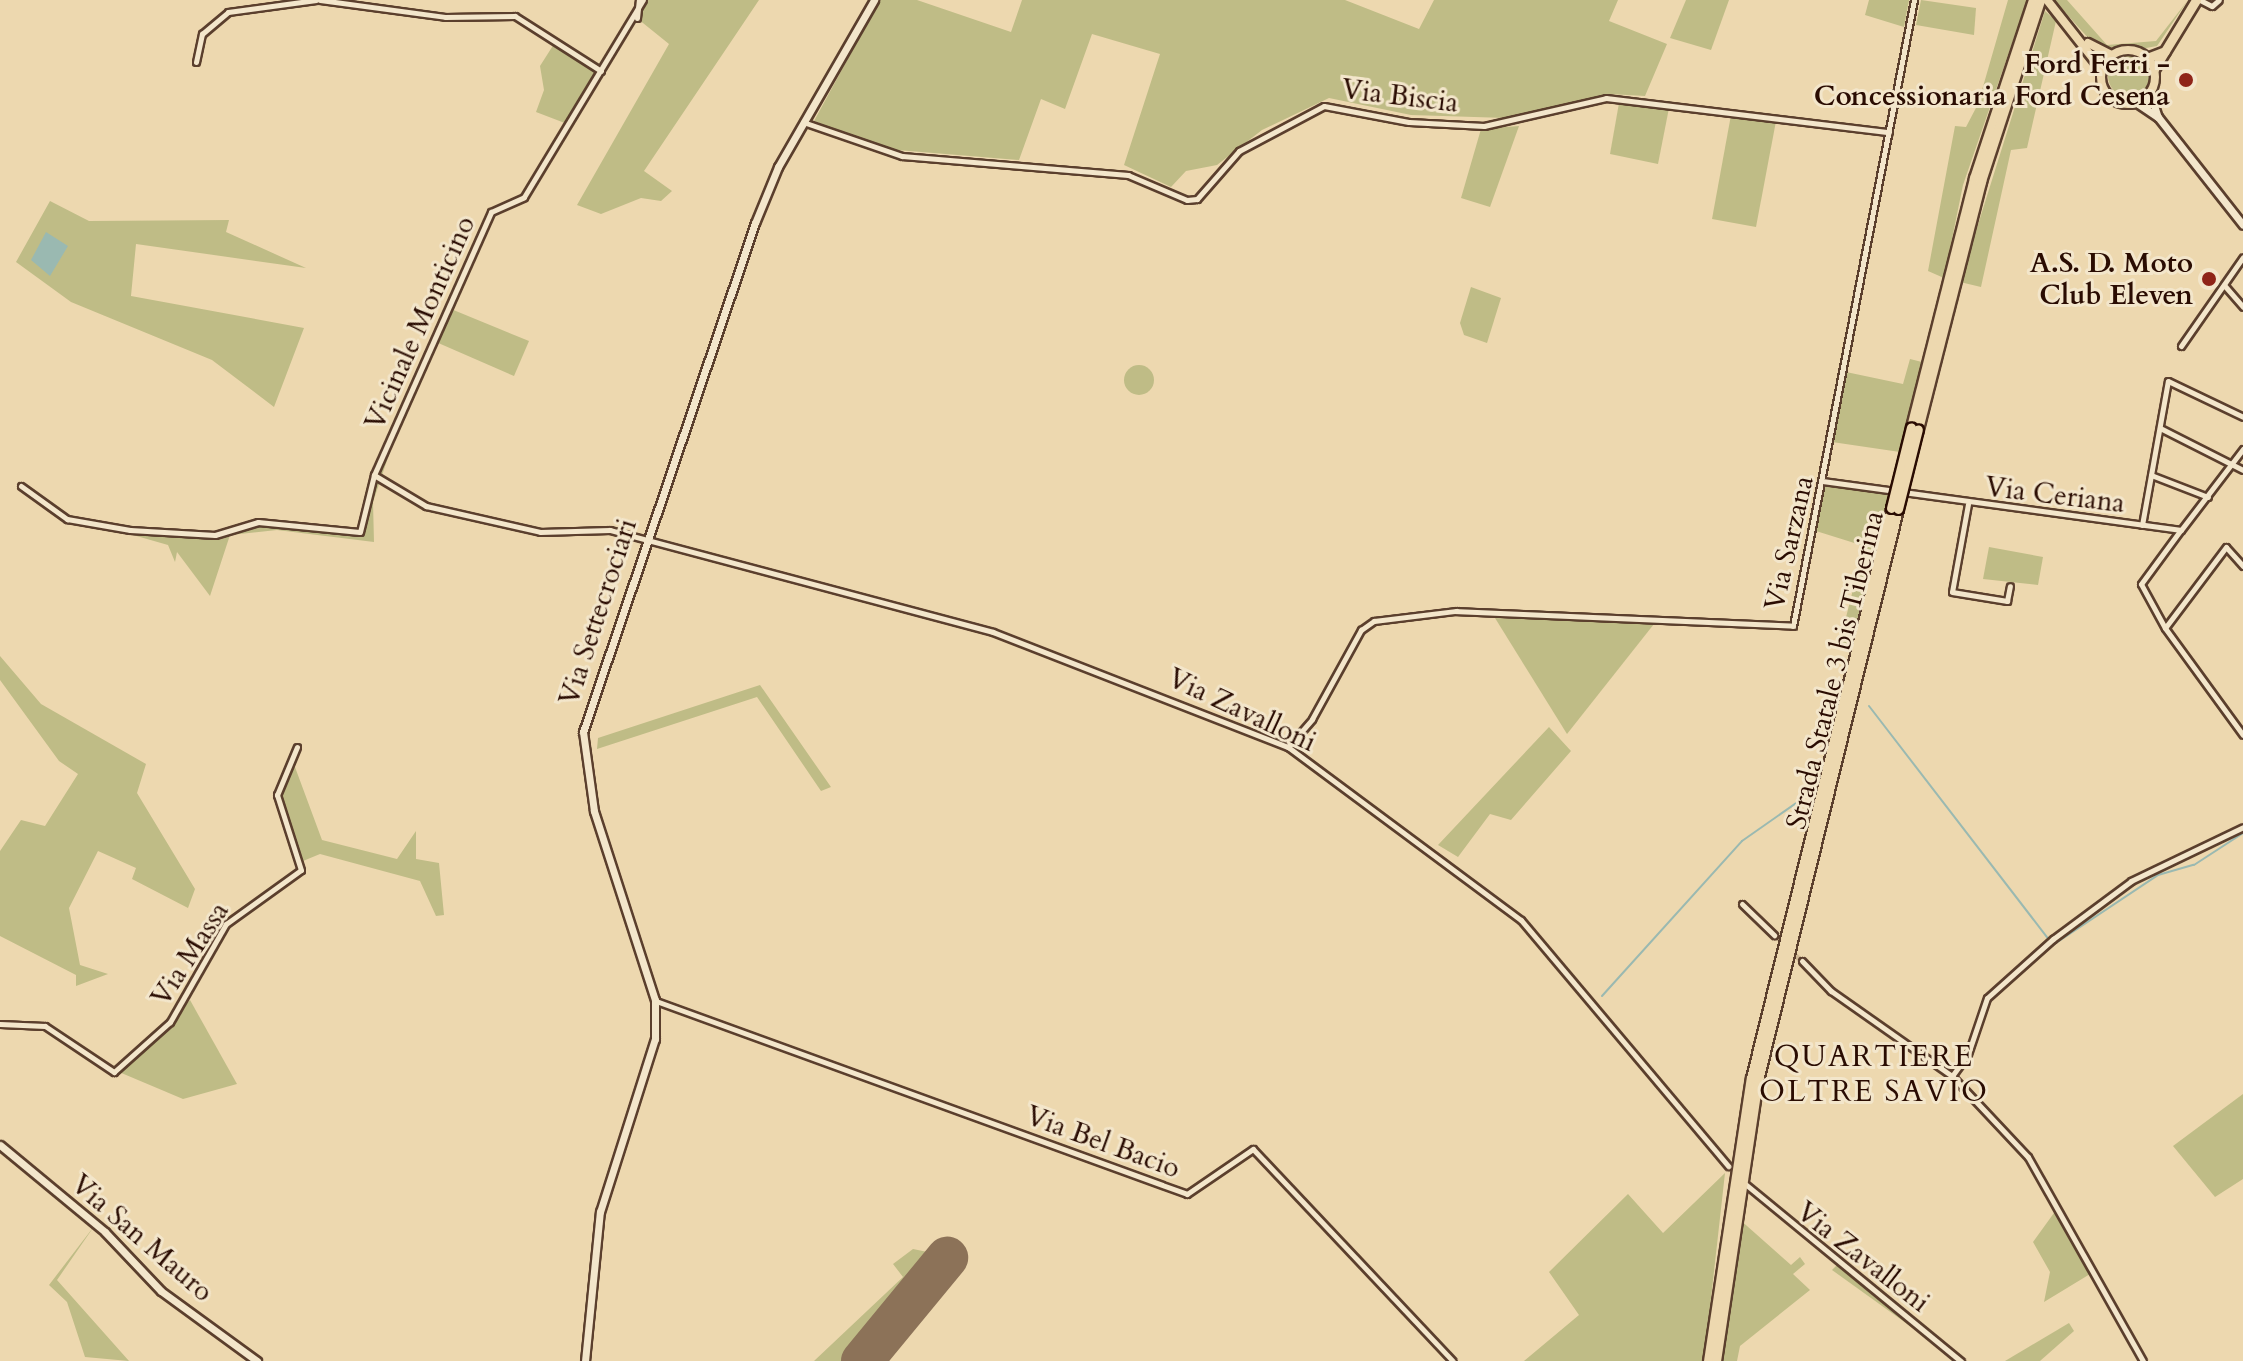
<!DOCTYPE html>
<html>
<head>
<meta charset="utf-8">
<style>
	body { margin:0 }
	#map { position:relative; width:2243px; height:1361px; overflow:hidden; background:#edd8af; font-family:Cardo,serif }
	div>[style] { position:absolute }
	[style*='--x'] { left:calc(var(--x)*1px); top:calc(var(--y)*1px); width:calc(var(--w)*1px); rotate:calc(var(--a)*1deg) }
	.green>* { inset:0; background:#bfbc86 }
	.round { border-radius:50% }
	.water>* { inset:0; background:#9ab9b1 }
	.stream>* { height:2px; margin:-1px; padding:0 1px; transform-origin:1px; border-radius:1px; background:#9ab9b1 }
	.runway>* { height:42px; margin:-21px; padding:0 21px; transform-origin:21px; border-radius:21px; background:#8c7258 }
	.minor-tunnel>* { height:5px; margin-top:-2.5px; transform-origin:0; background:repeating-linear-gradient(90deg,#d0b995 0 5px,transparent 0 7.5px) }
	.roads { filter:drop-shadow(2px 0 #5b3f2d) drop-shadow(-2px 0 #5b3f2d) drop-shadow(0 2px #5b3f2d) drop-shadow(0 -2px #5b3f2d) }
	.minor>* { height:5px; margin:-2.5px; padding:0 2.5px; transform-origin:2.5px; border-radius:2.5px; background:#f3e6cb }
	.secondary>* { height:7px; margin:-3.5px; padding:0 3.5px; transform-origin:3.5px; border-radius:3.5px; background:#f3e6cb }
	.primary>* { height:8px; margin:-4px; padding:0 4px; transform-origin:4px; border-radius:4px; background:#edd8af }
	.primary>.ring { margin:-4px; padding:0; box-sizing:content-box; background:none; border:8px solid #edd8af; border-radius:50% }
	.trunk>* { height:9px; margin:-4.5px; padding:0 4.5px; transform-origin:4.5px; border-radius:4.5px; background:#edd8af }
	.bridges { filter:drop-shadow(2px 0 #2a0c02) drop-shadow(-2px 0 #2a0c02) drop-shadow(0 2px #2a0c02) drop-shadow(0 -2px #2a0c02) }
	.trunk-bridge>* { height:9px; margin:-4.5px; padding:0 4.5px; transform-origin:4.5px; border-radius:4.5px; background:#edd8af }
	.dots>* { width:22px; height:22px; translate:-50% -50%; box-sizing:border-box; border:4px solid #f3e6cb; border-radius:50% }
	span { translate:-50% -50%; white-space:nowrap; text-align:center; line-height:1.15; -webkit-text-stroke:6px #f3e6cb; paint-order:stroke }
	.poi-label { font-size:28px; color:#2a0c02; font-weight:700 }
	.right { translate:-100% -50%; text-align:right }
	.street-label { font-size:28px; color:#2a0c02 }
	.neighbourhood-label { font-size:30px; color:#2a0c02; letter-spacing:2px }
</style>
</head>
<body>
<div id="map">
	<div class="green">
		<div style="clip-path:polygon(643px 0,759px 0,644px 171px,672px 191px,661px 201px,641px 198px,601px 214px,577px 205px,669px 44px,638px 19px)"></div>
		<div style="clip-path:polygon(880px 0,917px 0,1011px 32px,1022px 0,1345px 0,1419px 29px,1434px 0,1618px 0,1609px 21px,1667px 44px,1645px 96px,1609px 94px,1506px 118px,1411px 115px,1329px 98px,1262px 130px,1217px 165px,1186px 171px,1171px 187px,1124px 165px,1160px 54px,1092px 34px,1065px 109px,1041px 99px,1019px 160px,885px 149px,814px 121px)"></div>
		<div style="clip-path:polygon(1686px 0,1729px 0,1711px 50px,1670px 38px)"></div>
		<div style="clip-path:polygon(1869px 0,1909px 0,1904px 27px,1865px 15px)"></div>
		<div style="clip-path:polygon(1921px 0,1976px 8px,1974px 35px,1916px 25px)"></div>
		<div style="clip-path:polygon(2008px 0,2027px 0,1963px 185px,1944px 278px,1928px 271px,1955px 126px,1966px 127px,1978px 104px)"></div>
		<div style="clip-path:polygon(2054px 0,2067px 0,2107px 45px,2156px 41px,2188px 0,2157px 46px,2146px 48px,2103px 47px,2090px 40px)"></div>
		<div style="clip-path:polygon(2045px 11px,2056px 21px,2027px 148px,2011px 150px,1981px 287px,1960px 282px)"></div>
		<div style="clip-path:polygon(554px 44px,602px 69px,570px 125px,536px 112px,544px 90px,540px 66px)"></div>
		<div class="round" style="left:2108px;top:55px;width:42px;height:42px"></div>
		<div style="clip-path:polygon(1619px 103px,1669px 108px,1658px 164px,1610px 154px)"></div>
		<div style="clip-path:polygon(1731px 115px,1776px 121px,1756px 227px,1712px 219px)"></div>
		<div style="clip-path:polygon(1519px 126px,1490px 207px,1461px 198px,1481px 129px)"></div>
		<div style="clip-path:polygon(50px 201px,89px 221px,229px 220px,226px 232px,306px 268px,136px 244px,131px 296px,304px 328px,274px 407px,212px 360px,71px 302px,16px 262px)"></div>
		<div style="clip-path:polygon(1471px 287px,1501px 298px,1487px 343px,1464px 335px,1460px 323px)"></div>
		<div style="clip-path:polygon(451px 309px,529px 341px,514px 376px,436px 342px)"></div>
		<div style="clip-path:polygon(1910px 359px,1922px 362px,1900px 452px,1832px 442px,1846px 372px,1903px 384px)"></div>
		<div class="round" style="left:1124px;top:365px;width:30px;height:30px"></div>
		<div style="clip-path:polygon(400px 422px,373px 502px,374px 542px,277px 530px,230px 535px,210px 596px,177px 552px,175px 562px,168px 545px,112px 529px,212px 537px,256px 524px,354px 536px,367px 525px,375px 480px)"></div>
		<div style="clip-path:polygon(1825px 486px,1890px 494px,1850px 652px,1838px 649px,1864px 546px,1816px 531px)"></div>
		<div style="clip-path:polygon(1989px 547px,2043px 557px,2038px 585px,1983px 579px)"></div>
		<div style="clip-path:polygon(1495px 618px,1654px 624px,1567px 734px)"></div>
		<div style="clip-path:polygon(0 656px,41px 704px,146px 764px,137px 793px,195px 889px,188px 908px,132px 879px,136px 868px,98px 851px,69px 908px,80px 965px,108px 974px,76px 986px,76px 975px,0 936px,0 851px,21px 820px,45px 826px,78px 774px,59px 761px,0 680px)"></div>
		<div style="clip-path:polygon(760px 685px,831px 787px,821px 791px,757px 697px,597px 749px,598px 738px)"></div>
		<div style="clip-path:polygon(1549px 727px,1571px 751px,1511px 820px,1490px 814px,1458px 857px,1438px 845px)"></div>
		<div style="clip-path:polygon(292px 759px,322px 840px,397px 859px,416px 831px,416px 859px,439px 863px,444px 915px,436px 916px,420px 881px,320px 854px,303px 861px,280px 794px)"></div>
		<div style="clip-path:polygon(190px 1000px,237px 1084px,183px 1099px,119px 1072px)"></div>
		<div style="clip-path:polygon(2243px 1094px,2243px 1179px,2215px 1197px,2173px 1146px)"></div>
		<div style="clip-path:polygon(1725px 1173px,1704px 1361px,1524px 1361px,1579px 1315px,1549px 1272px,1628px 1194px,1663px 1233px)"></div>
		<div style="clip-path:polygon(2059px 1206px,2095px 1271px,2044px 1302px,2050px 1272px,2033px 1242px)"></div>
		<div style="clip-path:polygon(1738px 1218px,1791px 1265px,1800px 1257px,1805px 1264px,1793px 1274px,1810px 1290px,1740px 1346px,1737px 1361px,1722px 1361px)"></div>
		<div style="clip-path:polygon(95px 1225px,57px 1280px,129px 1361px,85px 1357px,67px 1302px,49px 1285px)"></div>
		<div style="clip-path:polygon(913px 1249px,942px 1255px,851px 1361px,814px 1361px,903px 1277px,893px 1264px)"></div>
		<div style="clip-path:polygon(1837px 1265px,1942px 1349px,1832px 1270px)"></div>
		<div style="clip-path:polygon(2069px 1323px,2074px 1331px,2040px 1361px,2005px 1361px)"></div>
	</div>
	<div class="water">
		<div style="clip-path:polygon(46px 232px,68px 246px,50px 276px,31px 260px)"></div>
	</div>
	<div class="stream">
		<div style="--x:1869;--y:706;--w:302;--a:52.4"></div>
		<div style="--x:2053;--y:945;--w:126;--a:-33.7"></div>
		<div style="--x:2158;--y:875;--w:37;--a:-16"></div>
		<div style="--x:2194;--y:865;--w:59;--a:-33.1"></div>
		<div style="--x:1602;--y:996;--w:209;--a:-47.9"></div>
		<div style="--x:1742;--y:841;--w:73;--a:-35"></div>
	</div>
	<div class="runway">
		<div style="--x:862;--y:1361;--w:134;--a:-50.5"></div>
	</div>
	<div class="minor-tunnel">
		<div style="--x:1774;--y:935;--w:38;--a:43"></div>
	</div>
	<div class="roads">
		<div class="minor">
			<div style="--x:320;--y:0;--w:126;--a:7.7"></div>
			<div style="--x:445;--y:17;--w:70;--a:-0.8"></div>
			<div style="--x:515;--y:16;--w:102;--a:32.6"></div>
			<div style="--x:2200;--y:0;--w:13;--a:27"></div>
			<div style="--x:2212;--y:6;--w:9;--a:-41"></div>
			<div style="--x:637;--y:18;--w:18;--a:-84"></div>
			<div style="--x:196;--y:62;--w:29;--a:-78"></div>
			<div style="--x:202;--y:34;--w:34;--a:-40"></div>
			<div style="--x:228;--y:12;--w:89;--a:-7.8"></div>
			<div style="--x:803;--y:122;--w:105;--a:19"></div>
			<div style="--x:902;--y:156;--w:227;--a:4.8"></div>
			<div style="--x:1128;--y:175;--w:64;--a:23"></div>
			<div style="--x:1187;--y:200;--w:10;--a:-6"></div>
			<div style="--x:1197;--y:199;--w:64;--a:-48.8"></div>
			<div style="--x:1239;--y:151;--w:96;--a:-27.9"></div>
			<div style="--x:1324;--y:106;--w:86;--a:10.7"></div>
			<div style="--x:1409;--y:122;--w:75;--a:3.1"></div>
			<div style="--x:1484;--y:126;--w:125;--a:-12.9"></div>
			<div style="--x:1606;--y:98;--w:285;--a:6.9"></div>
			<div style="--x:2224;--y:285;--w:29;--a:49"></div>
			<div style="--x:2181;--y:346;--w:108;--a:-55.1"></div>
			<div style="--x:2160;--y:428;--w:93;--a:26.8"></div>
			<div style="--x:374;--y:475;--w:61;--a:30.8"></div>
			<div style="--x:426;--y:506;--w:117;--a:12.8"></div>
			<div style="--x:540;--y:532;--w:70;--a:-1.6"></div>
			<div style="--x:610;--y:530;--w:396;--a:14.9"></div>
			<div style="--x:993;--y:632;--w:317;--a:21.3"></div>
			<div style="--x:1288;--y:747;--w:290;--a:36.6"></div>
			<div style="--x:1521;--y:920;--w:322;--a:49.9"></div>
			<div style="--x:2151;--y:475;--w:61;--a:21.1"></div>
			<div style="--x:1823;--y:481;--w:361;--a:7.8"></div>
			<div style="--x:2181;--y:530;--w:102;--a:-52.6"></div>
			<div style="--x:21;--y:486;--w:57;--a:35.7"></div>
			<div style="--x:67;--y:519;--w:64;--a:9.9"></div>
			<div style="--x:130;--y:530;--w:85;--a:3.4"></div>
			<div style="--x:215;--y:535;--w:45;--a:-16.8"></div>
			<div style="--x:258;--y:522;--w:102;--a:5.6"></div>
			<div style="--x:360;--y:532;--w:59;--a:-76.2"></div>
			<div style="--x:374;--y:475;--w:288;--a:-66"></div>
			<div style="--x:491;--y:212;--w:36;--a:-24"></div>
			<div style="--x:524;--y:197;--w:230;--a:-58.9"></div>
			<div style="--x:1968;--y:504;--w:89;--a:100.3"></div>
			<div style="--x:1952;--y:592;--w:56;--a:9.3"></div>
			<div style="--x:2007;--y:601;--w:15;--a:-79"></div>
			<div style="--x:2142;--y:525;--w:146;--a:-79.8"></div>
			<div style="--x:2168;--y:381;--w:83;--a:25.6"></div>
			<div style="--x:2243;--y:566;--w:25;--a:-132"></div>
			<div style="--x:2226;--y:547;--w:101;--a:127"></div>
			<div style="--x:2165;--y:628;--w:132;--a:53.9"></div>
			<div style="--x:2165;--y:628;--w:50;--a:-118.6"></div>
			<div style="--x:2141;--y:584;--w:66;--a:-53.7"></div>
			<div style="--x:1288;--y:747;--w:37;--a:-49"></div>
			<div style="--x:1312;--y:719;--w:102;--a:-61.2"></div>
			<div style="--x:1361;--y:630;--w:16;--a:-35"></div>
			<div style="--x:1374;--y:621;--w:83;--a:-7"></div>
			<div style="--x:1456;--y:611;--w:337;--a:2.5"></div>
			<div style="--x:1793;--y:626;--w:638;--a:-79.06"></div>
			<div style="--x:1742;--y:904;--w:45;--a:44.1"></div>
			<div style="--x:1802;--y:961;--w:42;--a:46"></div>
			<div style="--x:1831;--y:991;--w:148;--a:35.1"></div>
			<div style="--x:1952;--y:1076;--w:111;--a:46.8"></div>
			<div style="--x:2028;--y:1157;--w:234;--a:60.6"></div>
			<div style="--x:656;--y:1001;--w:565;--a:19.97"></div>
			<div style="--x:1187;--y:1194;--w:80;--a:-34.3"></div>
			<div style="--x:1253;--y:1149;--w:291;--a:46.7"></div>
			<div style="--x:0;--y:1024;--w:45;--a:2.5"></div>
			<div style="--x:45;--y:1026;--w:83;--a:33.7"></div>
			<div style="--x:114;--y:1072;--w:75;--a:-41.8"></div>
			<div style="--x:170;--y:1022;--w:113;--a:-60.3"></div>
			<div style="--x:226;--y:924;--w:92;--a:-35.8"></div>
			<div style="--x:301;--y:870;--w:79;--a:-107.7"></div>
			<div style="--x:277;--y:795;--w:52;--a:-67.4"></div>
			<div style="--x:1952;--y:1076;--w:27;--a:-54"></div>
			<div style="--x:1968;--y:1054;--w:59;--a:-71.3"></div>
			<div style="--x:1987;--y:998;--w:89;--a:-41.8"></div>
			<div style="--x:2053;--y:939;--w:97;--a:-36.6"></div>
			<div style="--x:2131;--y:881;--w:124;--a:-25.7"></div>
			<div style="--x:1744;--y:1183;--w:281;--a:39.4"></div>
		</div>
		<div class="secondary">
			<div style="--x:2150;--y:93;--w:25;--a:72"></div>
			<div style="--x:2137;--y:103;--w:25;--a:34"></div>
			<div style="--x:2158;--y:117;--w:137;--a:51.8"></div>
			<div style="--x:0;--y:1145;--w:136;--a:39.6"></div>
			<div style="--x:105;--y:1232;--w:81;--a:46.5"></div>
			<div style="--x:161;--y:1291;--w:119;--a:36.1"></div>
			<div style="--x:585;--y:1361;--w:150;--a:-84.3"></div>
			<div style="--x:600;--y:1212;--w:182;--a:-72.4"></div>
			<div style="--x:655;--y:1039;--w:39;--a:-90"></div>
			<div style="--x:655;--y:1000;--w:199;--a:-107.9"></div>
			<div style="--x:594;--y:811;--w:80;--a:-97.9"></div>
			<div style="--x:583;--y:732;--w:537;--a:-71.33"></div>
			<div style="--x:755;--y:223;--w:61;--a:-67.7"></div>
			<div style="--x:778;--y:167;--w:193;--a:-60.1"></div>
		</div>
		<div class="primary">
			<div style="--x:2047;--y:0;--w:89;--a:51.8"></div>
			<div style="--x:2088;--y:43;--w:27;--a:27"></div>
			<div class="ring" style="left:2101px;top:50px;width:46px;height:46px"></div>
		</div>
		<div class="trunk">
			<div style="--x:2147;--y:58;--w:19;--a:-21"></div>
			<div style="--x:2154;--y:69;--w:81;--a:-58.7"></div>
			<div style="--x:1911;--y:427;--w:257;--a:-75.8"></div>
			<div style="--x:1974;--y:178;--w:188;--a:-71.7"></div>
			<div style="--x:1918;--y:429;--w:256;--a:-75.7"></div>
			<div style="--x:1981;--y:181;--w:190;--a:-71.9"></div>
			<div style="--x:1708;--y:1361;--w:286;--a:-81.4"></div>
			<div style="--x:1751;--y:1078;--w:587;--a:-76.2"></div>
			<div style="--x:1716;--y:1361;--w:284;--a:-81.5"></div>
			<div style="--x:1758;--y:1080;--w:588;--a:-76.22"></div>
		</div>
	</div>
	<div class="bridges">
		<div class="trunk-bridge">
			<div style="--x:1891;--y:508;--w:83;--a:-76.1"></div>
			<div style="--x:1898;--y:509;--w:82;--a:-76"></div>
		</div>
	</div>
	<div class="dots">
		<div style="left:2186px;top:80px;background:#8f2418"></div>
		<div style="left:2209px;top:279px;background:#8f2418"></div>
	</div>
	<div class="poi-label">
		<span class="right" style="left:2170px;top:80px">Ford Ferri -<br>Concessionaria Ford Cesena</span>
		<span class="right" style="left:2193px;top:279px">A.S. D. Moto<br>Club Eleven</span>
	</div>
	<div class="street-label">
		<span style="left:1400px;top:96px;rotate:7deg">Via Biscia</span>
		<span style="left:420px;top:323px;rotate:-66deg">Vicinale Monticino</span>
		<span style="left:2055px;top:495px;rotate:7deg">Via Ceriana</span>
		<span style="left:1789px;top:543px;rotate:-77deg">Via Sarzana</span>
		<span style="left:598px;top:612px;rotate:-72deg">Via Settecrociari</span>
		<span style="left:1835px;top:670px;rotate:-76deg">Strada Statale 3 bis Tiberina</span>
		<span style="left:1242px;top:710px;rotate:25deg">Via Zavalloni</span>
		<span style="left:190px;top:954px;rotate:-57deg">Via Massa</span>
		<span style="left:1103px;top:1142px;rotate:20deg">Via Bel Bacio</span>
		<span style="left:142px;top:1238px;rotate:41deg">Via San Mauro</span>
		<span style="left:1863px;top:1257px;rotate:38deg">Via Zavalloni</span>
	</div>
	<div class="neighbourhood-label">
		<span style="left:1874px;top:1074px">QUARTIERE<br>OLTRE SAVIO</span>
	</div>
</div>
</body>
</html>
